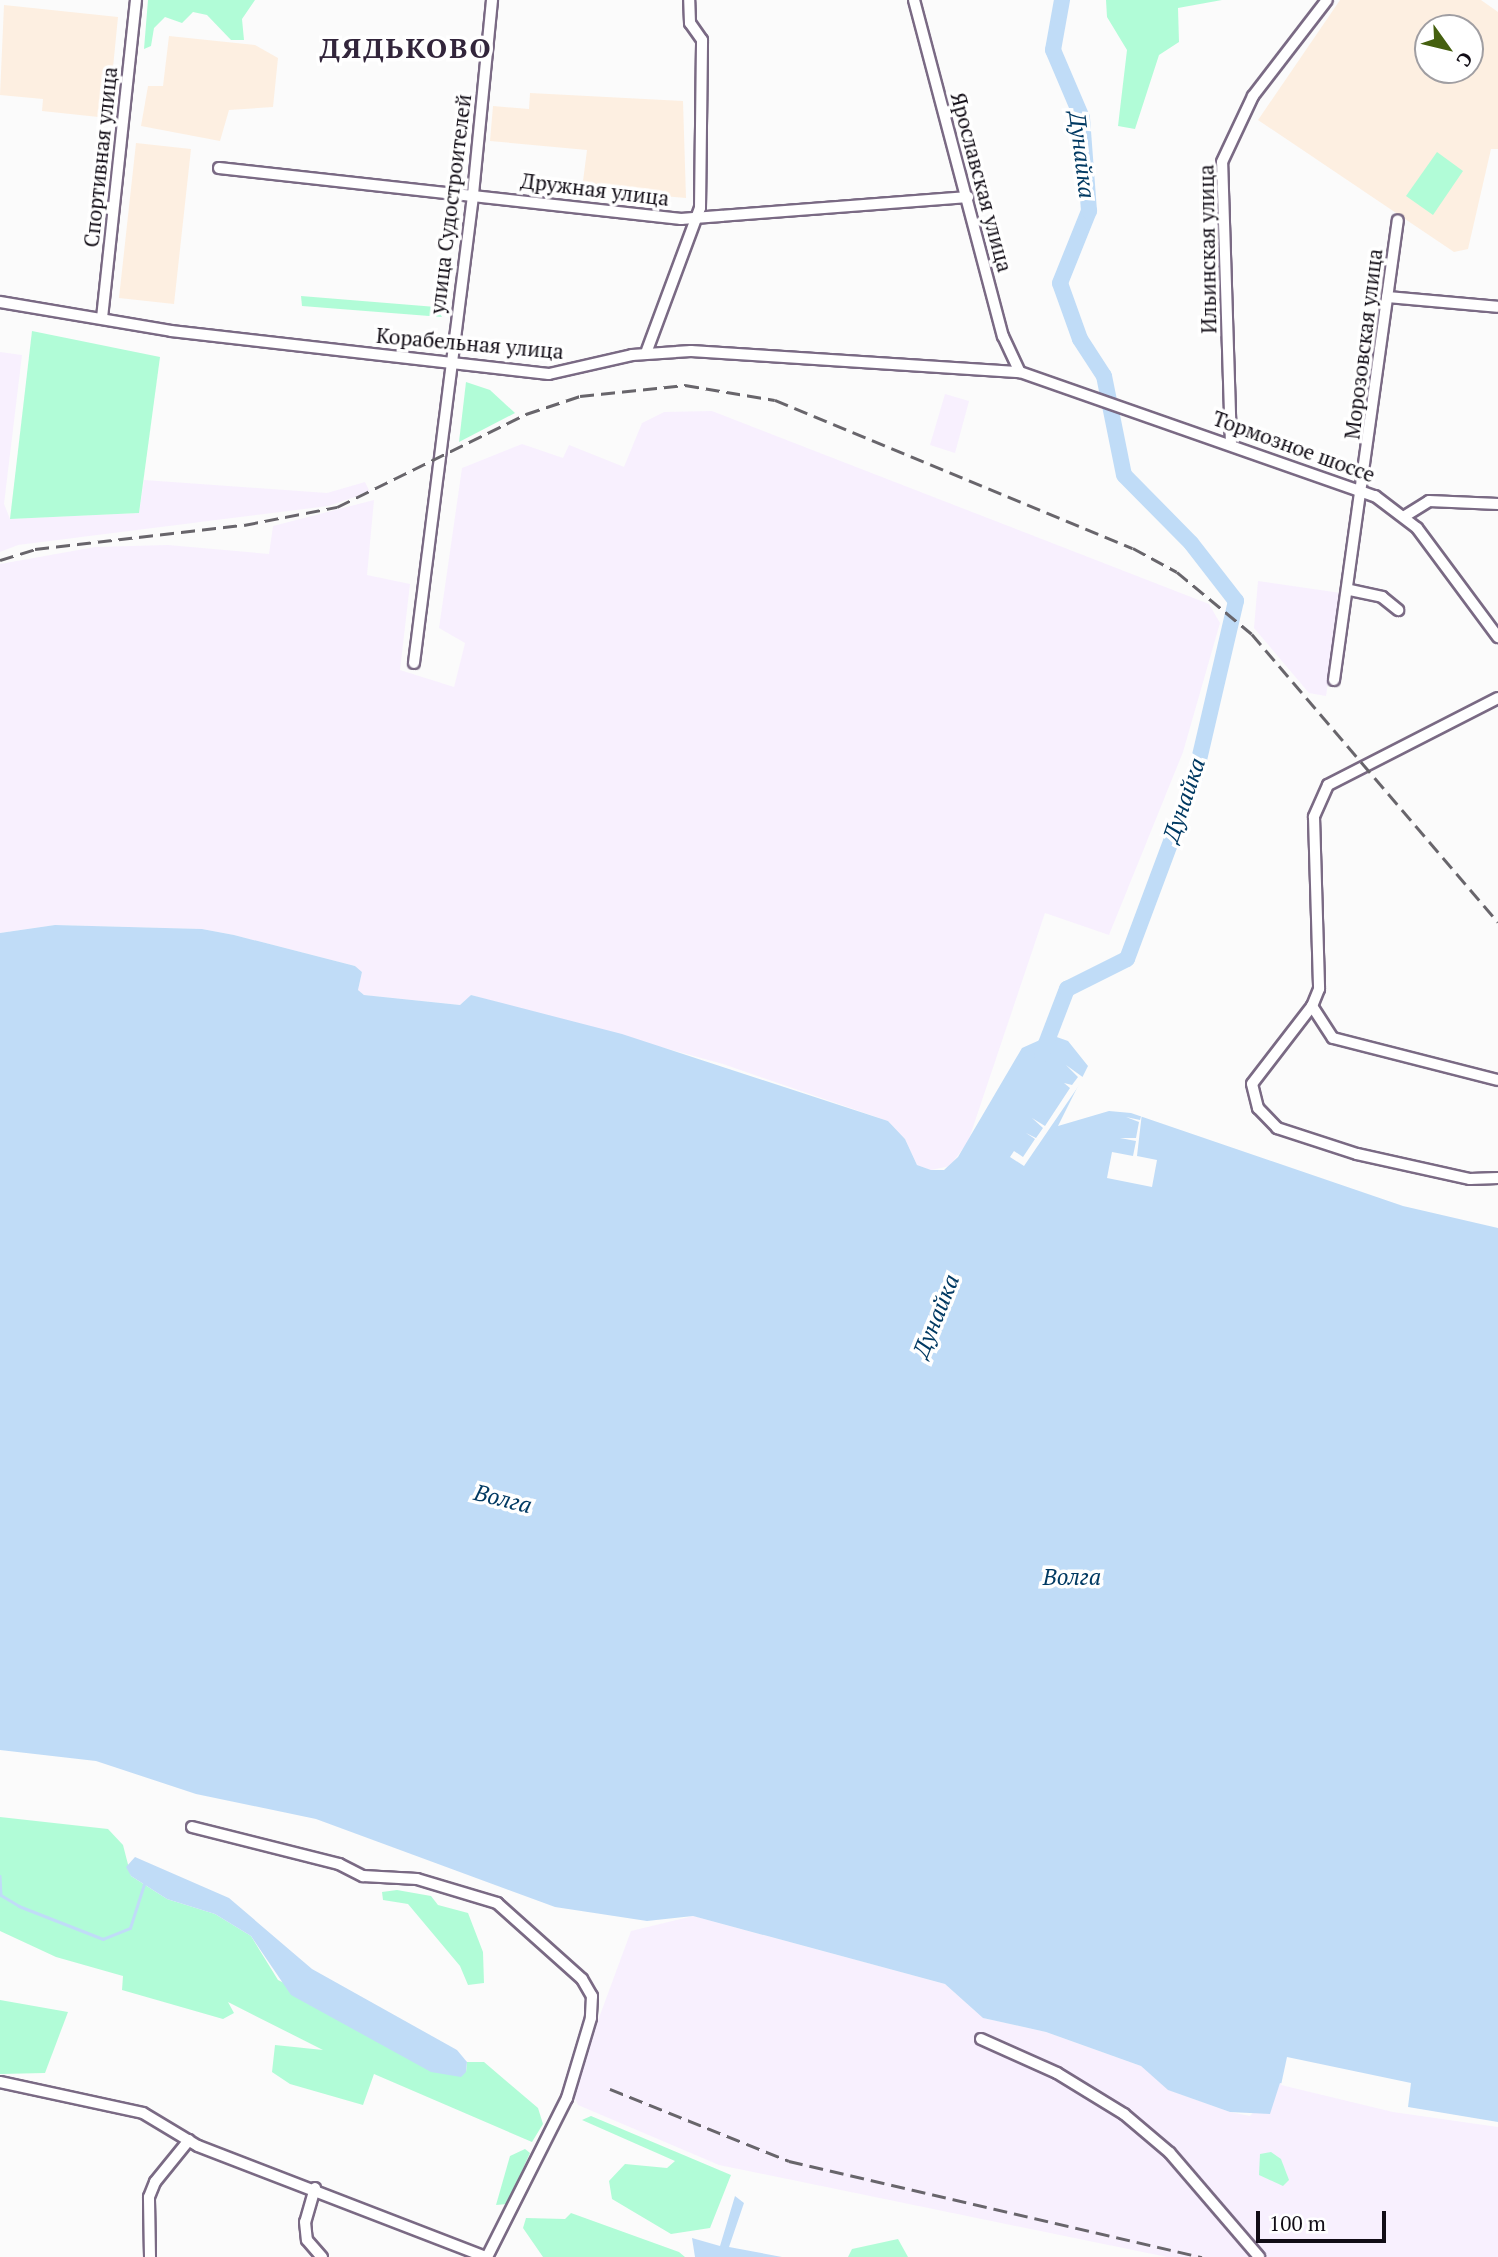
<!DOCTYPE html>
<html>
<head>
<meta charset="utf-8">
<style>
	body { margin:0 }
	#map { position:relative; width:1498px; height:2257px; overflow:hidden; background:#fbfbfb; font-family:"PT Serif",serif }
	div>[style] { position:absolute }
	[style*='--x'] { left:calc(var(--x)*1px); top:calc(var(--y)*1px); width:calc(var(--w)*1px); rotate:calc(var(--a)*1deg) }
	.built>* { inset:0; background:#f8f0fe }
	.education>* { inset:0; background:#fdefe1 }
	.green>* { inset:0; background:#b1fcd7 }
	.water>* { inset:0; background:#c0dcf7 }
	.pier>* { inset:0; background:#fbfbfb }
	.stream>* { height:2.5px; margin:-1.25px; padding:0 1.25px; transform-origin:1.25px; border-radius:1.25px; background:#c0dcf7 }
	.river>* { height:16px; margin:-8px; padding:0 8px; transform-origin:8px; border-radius:8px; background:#c0dcf7 }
	.roads { filter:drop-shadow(2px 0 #7a6a84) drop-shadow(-2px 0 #7a6a84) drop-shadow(0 2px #7a6a84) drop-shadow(0 -2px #7a6a84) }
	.minor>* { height:10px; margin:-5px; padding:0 5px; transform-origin:5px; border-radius:5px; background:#fff }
	.rail>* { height:2.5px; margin-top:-1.25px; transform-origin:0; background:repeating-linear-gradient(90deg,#68656b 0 14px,transparent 0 21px) }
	span { translate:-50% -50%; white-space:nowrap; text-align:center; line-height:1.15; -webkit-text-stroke:7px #fff; paint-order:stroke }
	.street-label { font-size:21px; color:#120d16 }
	.water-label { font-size:23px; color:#003962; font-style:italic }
	.district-label { font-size:28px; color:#32253b; font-weight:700; letter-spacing:2px }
	.north { position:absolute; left:1414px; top:14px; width:70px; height:70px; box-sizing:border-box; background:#fff; border:2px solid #a09ea2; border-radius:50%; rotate:124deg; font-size:19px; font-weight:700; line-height:28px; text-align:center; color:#120d16 }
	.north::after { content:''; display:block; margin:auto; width:24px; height:32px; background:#45600f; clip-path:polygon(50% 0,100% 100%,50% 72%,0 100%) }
	.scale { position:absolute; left:1256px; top:2211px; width:130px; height:32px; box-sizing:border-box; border:4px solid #120d16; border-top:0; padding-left:9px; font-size:21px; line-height:24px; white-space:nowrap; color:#120d16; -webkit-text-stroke:5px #fff; paint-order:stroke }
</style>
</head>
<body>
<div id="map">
	<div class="built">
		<div style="clip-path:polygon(0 352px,22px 355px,4px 504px,10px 519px,139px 513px,144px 480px,327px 493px,365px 482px,370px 492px,328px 506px,18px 545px,0 552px)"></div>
		<div style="clip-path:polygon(945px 394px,969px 401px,955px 453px,930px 445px)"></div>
		<div style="clip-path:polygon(712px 411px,1209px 604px,1220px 623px,1183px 752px,1109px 935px,1045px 913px,968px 1142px,950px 1166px,931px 1170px,917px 1165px,905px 1139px,888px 1121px,723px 1064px,471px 995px,460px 1005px,364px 995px,358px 990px,362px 972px,355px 966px,234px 935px,202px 929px,55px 925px,0 933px,0 564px,95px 547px,168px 545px,269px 554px,273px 526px,374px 500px,367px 575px,410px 584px,400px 670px,454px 687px,465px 643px,439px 628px,462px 468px,522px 444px,563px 458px,569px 445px,624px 467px,642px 423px,664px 412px)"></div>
		<div style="clip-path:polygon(1258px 581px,1341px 593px,1326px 696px,1309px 693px,1254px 628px)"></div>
		<div style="clip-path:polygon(693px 1916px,945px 1984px,983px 2018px,1046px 2032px,1141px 2066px,1169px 2090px,1230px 2112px,1250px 2116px,1280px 2083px,1498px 2125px,1498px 2257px,1167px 2257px,719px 2165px,578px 2105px,572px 2091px,631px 1931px)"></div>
	</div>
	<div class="education">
		<div style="clip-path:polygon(evenodd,1340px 0,1481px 0,1498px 12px,1498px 149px,1491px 149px,1468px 249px,1454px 252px,1258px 120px,1340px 0,1428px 28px,1470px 28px,1470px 70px,1428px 70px,1428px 28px)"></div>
		<div style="clip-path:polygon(4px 5px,118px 17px,108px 118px,42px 111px,43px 99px,0 95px)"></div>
		<div style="clip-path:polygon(169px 36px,255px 45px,278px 58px,273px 107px,229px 110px,220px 141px,141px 126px,148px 86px,163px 86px)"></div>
		<div style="clip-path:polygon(530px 93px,683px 101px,686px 198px,582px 189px,587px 150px,490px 141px,493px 106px,529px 109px)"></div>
		<div style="clip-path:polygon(136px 143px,191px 149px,174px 304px,119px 298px)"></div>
	</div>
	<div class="green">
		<div style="clip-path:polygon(148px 0,255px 0,242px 19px,244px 40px,231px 40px,207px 15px,193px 12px,182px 23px,165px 17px,154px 28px,151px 46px,144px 49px)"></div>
		<div style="clip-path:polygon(1106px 0,1222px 0,1178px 8px,1179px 42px,1159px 55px,1135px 129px,1118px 126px,1127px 50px,1107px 17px)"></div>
		<div style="clip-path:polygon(1437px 152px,1463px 171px,1433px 215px,1406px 196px)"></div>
		<div style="clip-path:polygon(301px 296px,436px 307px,442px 317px,302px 306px)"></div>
		<div style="clip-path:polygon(32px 331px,160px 357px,139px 513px,10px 519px)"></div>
		<div style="clip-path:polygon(466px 382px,490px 390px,515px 413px,459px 442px)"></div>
		<div style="clip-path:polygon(0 1817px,108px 1829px,123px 1845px,131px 1876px,167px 1899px,215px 1914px,251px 1936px,278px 1980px,466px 2072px,467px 2062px,484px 2062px,538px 2108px,543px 2124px,532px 2142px,374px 2074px,363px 2105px,290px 2084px,272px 2072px,275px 2045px,323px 2050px,228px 2002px,234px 2013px,223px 2019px,122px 1990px,123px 1976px,56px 1957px,0 1931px)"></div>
		<div style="clip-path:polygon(397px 1890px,431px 1896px,438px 1905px,468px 1913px,483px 1952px,484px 1983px,468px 1985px,460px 1966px,408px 1904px,383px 1900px,382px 1892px)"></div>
		<div style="clip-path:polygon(0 2000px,68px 2012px,45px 2073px,0 2074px)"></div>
		<div style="clip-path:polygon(591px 2116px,731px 2175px,710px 2228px,671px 2234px,612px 2199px,609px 2181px,625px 2164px,667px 2168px,675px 2161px,582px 2120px)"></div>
		<div style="clip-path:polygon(525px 2149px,530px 2153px,507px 2204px,496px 2205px,510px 2156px)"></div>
		<div style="clip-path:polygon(1271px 2152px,1281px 2159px,1289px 2180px,1283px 2186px,1259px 2175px,1260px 2154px)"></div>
		<div style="clip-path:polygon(571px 2213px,679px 2252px,685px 2257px,543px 2257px,523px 2228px,526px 2218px,565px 2219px)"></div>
		<div style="clip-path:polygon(898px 2239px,908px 2257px,848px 2257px,852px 2249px)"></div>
	</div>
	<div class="water">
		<div style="clip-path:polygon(55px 925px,202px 929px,234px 935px,355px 966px,362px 972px,358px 990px,364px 995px,460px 1005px,471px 995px,622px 1034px,888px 1121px,905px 1139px,917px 1165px,931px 1170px,944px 1170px,958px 1157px,1022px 1048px,1051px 1035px,1068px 1041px,1088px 1066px,1058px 1126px,1109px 1111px,1131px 1113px,1403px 1206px,1498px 1228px,1498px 2125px,1280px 2083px,1270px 2114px,1230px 2112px,1168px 2090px,1141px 2066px,1046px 2032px,983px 2018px,945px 1984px,693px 1916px,647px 1921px,555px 1907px,316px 1819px,196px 1794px,96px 1761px,0 1750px,0 933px)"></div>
		<div style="clip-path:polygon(135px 1857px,229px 1898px,312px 1969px,457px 2050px,467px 2062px,466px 2072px,461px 2077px,431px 2072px,291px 1995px,251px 1936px,215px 1914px,167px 1899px,131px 1876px,126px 1867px)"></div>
		<div style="clip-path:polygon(735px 2196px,744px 2203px,729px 2247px,782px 2257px,695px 2257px,692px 2238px,720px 2246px)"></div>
	</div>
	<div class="pier">
		<div style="clip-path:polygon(1066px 1065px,1084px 1078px,1024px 1166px,1010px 1157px,1014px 1151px,1023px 1157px,1035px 1139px,1026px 1133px,1036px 1138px,1043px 1128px,1032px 1118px,1045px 1126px,1070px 1088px,1064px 1083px,1072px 1085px,1078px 1077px)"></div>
		<div style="clip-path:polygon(1142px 1113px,1137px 1156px,1157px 1160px,1152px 1187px,1107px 1178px,1112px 1152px,1133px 1156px,1136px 1141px,1120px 1138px,1136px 1138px,1139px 1122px,1126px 1117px,1140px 1120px)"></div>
		<div style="clip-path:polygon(1287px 2057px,1411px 2083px,1408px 2107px,1498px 2122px,1498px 2127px,1393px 2112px,1281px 2085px)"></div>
	</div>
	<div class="stream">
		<div style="--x:0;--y:1876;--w:19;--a:87"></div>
		<div style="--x:1;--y:1895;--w:21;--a:31"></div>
		<div style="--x:19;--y:1906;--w:90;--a:21.4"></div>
		<div style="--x:103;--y:1939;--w:29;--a:-22"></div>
		<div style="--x:130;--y:1928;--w:46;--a:-72.3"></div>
	</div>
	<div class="river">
		<div style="--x:1042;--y:1054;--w:70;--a:-69"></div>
		<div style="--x:1067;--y:989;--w:67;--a:-26.6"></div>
		<div style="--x:1127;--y:959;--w:194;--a:-69.5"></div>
		<div style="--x:1195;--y:777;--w:181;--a:-76.9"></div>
		<div style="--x:1236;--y:601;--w:73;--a:-127.8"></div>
		<div style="--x:1191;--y:543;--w:95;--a:-134.6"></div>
		<div style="--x:1124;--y:475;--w:101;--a:-101.4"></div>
		<div style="--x:1104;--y:376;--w:44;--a:-123"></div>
		<div style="--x:1080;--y:339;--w:59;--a:-109.7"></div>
		<div style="--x:1060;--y:283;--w:78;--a:-68.1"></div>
		<div style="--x:1089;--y:211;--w:93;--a:-94.3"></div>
		<div style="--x:1082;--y:118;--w:74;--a:-113.1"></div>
		<div style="--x:1053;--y:50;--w:51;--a:-79.8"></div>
	</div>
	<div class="roads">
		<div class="minor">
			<div style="--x:914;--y:0;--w:348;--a:75.2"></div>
			<div style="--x:1003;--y:336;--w:40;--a:65"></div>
			<div style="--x:219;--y:168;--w:465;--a:6.3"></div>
			<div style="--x:681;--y:219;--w:288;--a:-4.4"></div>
			<div style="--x:1387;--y:297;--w:111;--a:5.1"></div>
			<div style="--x:0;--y:302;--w:173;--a:9.6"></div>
			<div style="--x:171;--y:331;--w:380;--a:6.5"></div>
			<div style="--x:549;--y:374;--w:85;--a:-12.9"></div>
			<div style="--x:632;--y:355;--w:59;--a:-3.9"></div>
			<div style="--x:691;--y:351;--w:330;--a:3.7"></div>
			<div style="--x:1020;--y:372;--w:376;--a:19.3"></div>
			<div style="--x:1375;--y:496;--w:53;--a:37.3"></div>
			<div style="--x:1417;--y:528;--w:136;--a:53.4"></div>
			<div style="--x:102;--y:318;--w:320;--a:-83.9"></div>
			<div style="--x:646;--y:353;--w:155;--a:-69.6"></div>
			<div style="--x:700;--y:208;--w:168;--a:-89.3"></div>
			<div style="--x:702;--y:40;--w:21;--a:-125"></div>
			<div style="--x:690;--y:23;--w:23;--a:-92"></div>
			<div style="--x:1231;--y:445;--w:283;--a:-91.8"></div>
			<div style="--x:1222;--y:162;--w:73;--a:-64.8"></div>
			<div style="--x:1253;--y:96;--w:121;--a:-52.4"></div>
			<div style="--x:1405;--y:516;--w:28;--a:-32"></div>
			<div style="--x:1429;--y:501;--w:69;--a:2.5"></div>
			<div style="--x:1350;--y:590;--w:33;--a:12"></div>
			<div style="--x:1382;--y:597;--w:21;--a:39"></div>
			<div style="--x:414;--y:663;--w:473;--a:-82.8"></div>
			<div style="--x:473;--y:194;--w:195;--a:-84.4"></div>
			<div style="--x:1334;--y:680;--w:464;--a:-82.1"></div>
			<div style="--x:1498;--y:698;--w:191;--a:152.9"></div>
			<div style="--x:1328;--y:785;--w:35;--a:114"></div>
			<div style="--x:1314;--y:817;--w:172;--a:88.3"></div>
			<div style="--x:1319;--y:989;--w:18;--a:112"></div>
			<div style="--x:1312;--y:1006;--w:98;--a:127.6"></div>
			<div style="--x:1252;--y:1084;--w:25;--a:76"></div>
			<div style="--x:1258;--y:1108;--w:28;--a:46"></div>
			<div style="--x:1277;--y:1128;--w:84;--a:18"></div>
			<div style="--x:1357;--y:1154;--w:116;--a:12.5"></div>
			<div style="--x:1470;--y:1179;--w:28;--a:-2"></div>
			<div style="--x:1312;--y:1006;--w:38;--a:57"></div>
			<div style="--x:1333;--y:1038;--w:170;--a:14.3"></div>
			<div style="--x:192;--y:1827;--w:152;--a:14.1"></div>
			<div style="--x:339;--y:1864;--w:27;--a:27"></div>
			<div style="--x:363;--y:1876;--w:54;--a:3.2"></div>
			<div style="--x:417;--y:1879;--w:84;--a:16.7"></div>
			<div style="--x:497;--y:1903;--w:114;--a:41.8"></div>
			<div style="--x:582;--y:1979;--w:20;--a:60"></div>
			<div style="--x:592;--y:1996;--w:22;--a:93"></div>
			<div style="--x:591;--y:2018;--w:84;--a:106.7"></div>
			<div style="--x:567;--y:2098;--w:178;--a:116.7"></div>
			<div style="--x:981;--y:2039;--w:83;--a:24.1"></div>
			<div style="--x:1057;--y:2073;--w:79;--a:31.5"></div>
			<div style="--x:1124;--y:2114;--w:60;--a:40.3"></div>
			<div style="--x:1170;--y:2153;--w:137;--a:49.4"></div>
			<div style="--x:0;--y:2082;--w:146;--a:12.2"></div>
			<div style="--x:143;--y:2113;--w:64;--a:31"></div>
			<div style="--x:198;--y:2146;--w:308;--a:21.1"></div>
			<div style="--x:315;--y:2188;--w:35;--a:106"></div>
			<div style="--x:305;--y:2222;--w:18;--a:84"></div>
			<div style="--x:307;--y:2240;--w:23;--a:49"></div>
			<div style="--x:150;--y:2257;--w:60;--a:-91"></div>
			<div style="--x:149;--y:2197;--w:16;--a:-68"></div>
			<div style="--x:155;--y:2182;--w:54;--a:-51"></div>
		</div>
	</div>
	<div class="rail">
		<div style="--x:0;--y:560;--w:37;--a:-17"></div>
		<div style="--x:35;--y:549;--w:210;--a:-6.6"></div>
		<div style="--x:244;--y:525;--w:95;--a:-11"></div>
		<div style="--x:337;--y:507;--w:211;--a:-26.2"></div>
		<div style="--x:526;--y:414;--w:57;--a:-18.4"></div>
		<div style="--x:580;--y:396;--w:106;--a:-6"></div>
		<div style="--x:685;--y:385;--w:91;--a:9.5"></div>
		<div style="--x:775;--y:400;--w:387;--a:22.5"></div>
		<div style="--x:1133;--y:548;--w:50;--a:28.6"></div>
		<div style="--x:1177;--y:572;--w:97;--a:39.6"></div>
		<div style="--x:1252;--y:634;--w:379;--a:49.5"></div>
		<div style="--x:610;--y:2089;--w:193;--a:21.9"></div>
		<div style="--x:789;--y:2161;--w:424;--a:13.1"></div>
	</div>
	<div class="street-label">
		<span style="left:100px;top:157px;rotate:-84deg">Спортивная улица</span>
		<span style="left:982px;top:182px;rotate:75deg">Ярославская улица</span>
		<span style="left:595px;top:189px;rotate:7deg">Дружная улица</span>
		<span style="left:450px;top:204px;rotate:-83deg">улица Судостроителей</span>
		<span style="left:1207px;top:249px;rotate:-91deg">Ильинская улица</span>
		<span style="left:470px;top:343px;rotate:5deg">Корабельная улица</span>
		<span style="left:1363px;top:344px;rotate:-83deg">Морозовская улица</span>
		<span style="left:1294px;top:446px;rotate:20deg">Тормозное шоссе</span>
	</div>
	<div class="water-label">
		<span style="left:1082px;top:155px;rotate:83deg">Дунайка</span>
		<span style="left:1184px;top:800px;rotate:-71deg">Дунайка</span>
		<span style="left:936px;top:1316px;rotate:-68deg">Дунайка</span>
		<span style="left:503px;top:1499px;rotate:14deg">Волга</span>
		<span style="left:1072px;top:1577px">Волга</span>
	</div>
	<div class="district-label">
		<span style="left:406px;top:48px">ДЯДЬКОВО</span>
	</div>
	<div class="north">С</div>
	<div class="scale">100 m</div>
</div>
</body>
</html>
